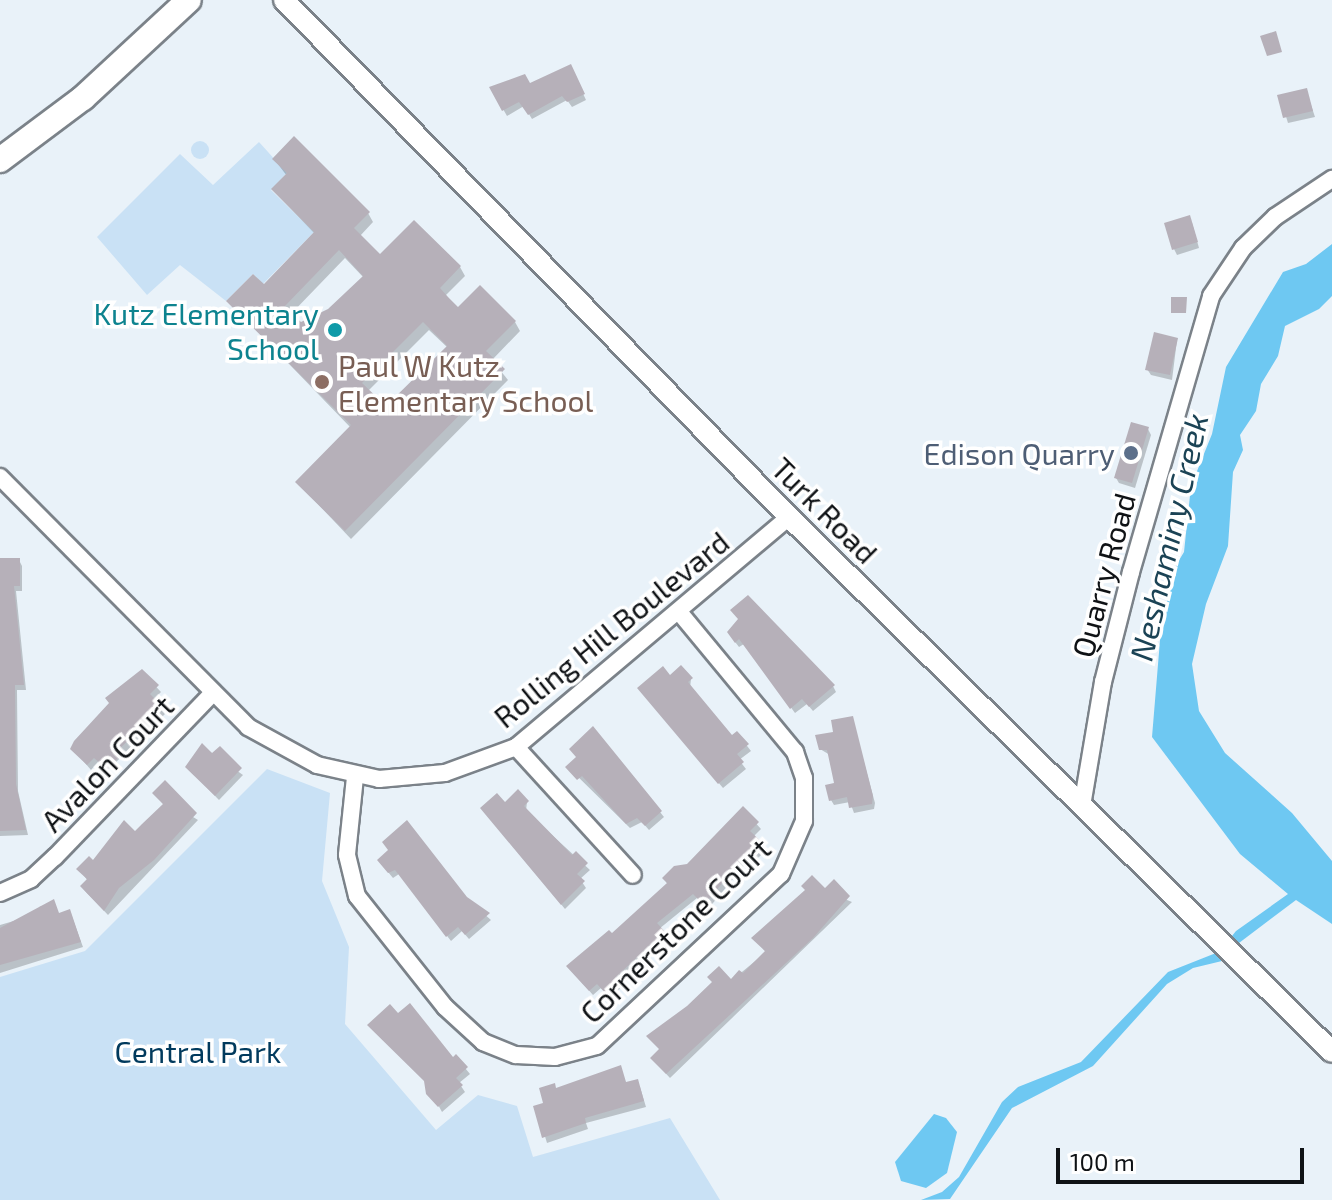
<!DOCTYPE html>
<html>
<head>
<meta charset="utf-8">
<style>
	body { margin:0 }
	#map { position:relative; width:1332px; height:1200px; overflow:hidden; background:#e9f2f9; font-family:"Exo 2",sans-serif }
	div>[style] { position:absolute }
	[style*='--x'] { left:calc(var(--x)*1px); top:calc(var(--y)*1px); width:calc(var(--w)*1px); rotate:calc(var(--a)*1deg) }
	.green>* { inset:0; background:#c9e1f5 }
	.round { border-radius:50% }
	.water>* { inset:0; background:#6ec8f2 }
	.shadow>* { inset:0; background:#0003 }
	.building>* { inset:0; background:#b6b0b9 }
	.roads { filter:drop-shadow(2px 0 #7b8289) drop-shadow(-2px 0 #7b8289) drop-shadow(0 2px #7b8289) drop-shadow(0 -2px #7b8289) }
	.minor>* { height:16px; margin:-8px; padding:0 8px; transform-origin:8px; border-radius:8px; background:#fff }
	.tertiary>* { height:20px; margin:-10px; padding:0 10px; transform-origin:10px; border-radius:10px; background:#fff }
	.primary>* { height:24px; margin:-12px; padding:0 12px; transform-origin:12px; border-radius:12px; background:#fff }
	.dots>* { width:22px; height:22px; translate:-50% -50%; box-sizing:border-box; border:4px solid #fff; border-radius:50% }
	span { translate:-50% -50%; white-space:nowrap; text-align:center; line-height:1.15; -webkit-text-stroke:7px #fff; paint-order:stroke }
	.culture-label { font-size:30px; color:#0d838f }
	.right { translate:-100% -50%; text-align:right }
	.education-label { font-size:30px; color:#785e54 }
	.left { translate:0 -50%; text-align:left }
	.service-label { font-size:30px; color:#4e5e75 }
	.street-label { font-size:30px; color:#0f1215 }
	.park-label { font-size:30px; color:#013a5d }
	.water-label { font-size:32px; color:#1b4355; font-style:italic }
	.scale { position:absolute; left:1056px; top:1148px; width:248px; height:36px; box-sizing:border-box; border:4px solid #0f1215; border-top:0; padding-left:10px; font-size:24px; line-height:28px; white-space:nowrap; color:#0f1215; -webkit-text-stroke:6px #fff; paint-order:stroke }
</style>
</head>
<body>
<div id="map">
	<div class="green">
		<div class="round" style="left:191px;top:141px;width:18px;height:18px"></div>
		<div style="clip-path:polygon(259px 142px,287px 173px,271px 190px,314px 232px,263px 284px,253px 274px,226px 301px,180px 265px,147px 295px,97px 237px,180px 154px,213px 185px)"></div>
		<div style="clip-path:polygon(267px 769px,330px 793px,322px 881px,349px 947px,345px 1024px,436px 1130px,478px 1095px,517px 1106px,533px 1157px,670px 1118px,720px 1200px,0 1200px,0 977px,85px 951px)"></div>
	</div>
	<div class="water">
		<div style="clip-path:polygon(1332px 244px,1332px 296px,1319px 309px,1285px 326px,1278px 356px,1261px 384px,1256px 411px,1240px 435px,1243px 450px,1233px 472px,1228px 546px,1206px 604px,1192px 664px,1199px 711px,1225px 753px,1292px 813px,1332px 861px,1332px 924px,1296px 900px,1239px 943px,1232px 936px,1236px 931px,1288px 894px,1240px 854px,1152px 737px,1161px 628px,1175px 567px,1184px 552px,1191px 486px,1212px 434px,1226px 367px,1283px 272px,1306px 264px)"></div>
		<div style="clip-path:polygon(1216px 953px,1222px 961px,1193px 968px,1167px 984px,1093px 1066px,1012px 1108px,950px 1199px,921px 1200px,942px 1192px,959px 1177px,1002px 1102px,1018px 1087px,1081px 1062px,1168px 972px)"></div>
		<div style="clip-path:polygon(934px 1114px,946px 1118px,957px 1132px,947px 1173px,926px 1188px,901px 1181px,895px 1162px)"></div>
	</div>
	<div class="shadow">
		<div style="clip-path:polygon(573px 72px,586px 100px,572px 107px,567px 100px,532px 119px,524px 106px,507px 116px,491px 88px,529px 85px)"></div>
		<div style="clip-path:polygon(1306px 90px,1315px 117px,1288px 123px,1280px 97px)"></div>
		<div style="clip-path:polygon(evenodd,274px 159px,368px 213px,373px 222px,360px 236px,380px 257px,460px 267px,465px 276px,445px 296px,458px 309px,515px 322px,520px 331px,492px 360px,508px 380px,351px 539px,297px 482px,351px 428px,228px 301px,264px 287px,315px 234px,273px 190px,287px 176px,274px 159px,345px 258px,364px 278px,330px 310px,300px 325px,290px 315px,345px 258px,274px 159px,429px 330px,448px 348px,386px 409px,368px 391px,429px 330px)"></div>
		<div style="clip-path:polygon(1192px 223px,1199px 248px,1177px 255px,1174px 249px)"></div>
		<div style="clip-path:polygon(1177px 340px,1172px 380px,1151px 375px,1147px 369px)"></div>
		<div style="clip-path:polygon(1148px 429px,1151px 435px,1135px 488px,1119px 483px,1116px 478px)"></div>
		<div style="clip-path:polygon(0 560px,19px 560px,22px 566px,22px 591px,16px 591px,26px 690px,17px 690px,18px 791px,28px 835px,0 836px)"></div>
		<div style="clip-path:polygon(739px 620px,833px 686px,836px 692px,813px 711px,807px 704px,795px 713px,744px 644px,739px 647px,732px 638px)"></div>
		<div style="clip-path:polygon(142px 672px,161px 692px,153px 700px,165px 714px,108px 770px,98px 762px,91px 770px,73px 749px)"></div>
		<div style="clip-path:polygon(670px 678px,691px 679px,690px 688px,732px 738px,737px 733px,751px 751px,739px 760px,746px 769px,723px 788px,643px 694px)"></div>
		<div style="clip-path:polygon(852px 718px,875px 803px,874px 809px,854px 813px,850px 802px,834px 805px,831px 800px,836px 784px,830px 755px,820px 749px)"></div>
		<div style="clip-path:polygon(202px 746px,243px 775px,219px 800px,187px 767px)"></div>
		<div style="clip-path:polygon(568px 767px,660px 812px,664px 817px,649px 830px,642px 822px,630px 828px)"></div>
		<div style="clip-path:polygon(155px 794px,198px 820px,108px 915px,86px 892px,82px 887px,88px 881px,79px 869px,135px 834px,164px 805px)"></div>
		<div style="clip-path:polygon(527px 802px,526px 811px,590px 870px,580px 879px,586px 888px,565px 909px,486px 814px,505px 804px)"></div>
		<div style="clip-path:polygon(743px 809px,761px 829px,753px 837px,765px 851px,757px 859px,753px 855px,708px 909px,697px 898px,659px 929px,670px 943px,662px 951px,657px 946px,611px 999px,601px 988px,593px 995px,568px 967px,612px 936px,668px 885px,664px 878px,688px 865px)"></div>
		<div style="clip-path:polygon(390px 851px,466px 898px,491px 920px,469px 939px,462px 931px,451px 941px,399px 874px,393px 878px,383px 866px)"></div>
		<div style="clip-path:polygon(825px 891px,852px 902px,670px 1078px,656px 1063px,731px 981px,766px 952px,754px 939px,807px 892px)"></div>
		<div style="clip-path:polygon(54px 902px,59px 915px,72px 917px,83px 947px,0 973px,0 925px,41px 913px,39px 907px)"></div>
		<div style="clip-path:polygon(456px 1057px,470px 1074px,459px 1083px,465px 1092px,442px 1112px,426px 1083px)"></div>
		<div style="clip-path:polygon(620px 1067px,626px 1084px,640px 1087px,646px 1107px,586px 1123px,588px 1129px,547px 1143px,536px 1107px,546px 1104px,556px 1090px)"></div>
	</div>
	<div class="building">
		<div style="clip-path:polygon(1276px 31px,1282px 52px,1267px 56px,1260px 36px)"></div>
		<div style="clip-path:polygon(571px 64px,585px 94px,567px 102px,562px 96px,528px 115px,519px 102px,502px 111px,489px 87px,525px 74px,530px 83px)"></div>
		<div style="clip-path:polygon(1307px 88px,1313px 111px,1283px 118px,1277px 95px)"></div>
		<div style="clip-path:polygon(evenodd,294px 136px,370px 212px,354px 228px,380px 254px,414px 220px,461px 266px,440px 288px,448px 297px,458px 307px,480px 285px,516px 321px,486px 351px,505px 369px,345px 531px,295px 482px,351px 425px,226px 301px,253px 274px,264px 284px,314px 232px,271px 189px,287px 173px,272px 159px,294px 136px,339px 250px,363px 276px,328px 309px,301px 322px,284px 307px,339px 250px,294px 136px,423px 322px,447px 346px,386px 406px,362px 383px,423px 322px)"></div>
		<div style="clip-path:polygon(1190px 215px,1198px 242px,1172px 250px,1164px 223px)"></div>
		<div style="clip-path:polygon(1171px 297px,1187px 297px,1186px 313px,1171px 313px)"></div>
		<div style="clip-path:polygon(1154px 332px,1178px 338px,1170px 375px,1145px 370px)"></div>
		<div style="clip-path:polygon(1131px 422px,1149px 427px,1132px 483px,1114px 478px)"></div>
		<div style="clip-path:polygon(0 558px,20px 558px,20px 586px,14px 586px,24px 685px,15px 685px,16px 784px,26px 830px,0 831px)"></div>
		<div style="clip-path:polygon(748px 595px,835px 685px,809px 707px,802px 699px,790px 709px,739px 639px,735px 643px,727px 632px,738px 619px,730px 610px)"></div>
		<div style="clip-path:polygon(681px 665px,693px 678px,688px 682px,732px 735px,737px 731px,749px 744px,737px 754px,744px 762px,718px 784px,637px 688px,663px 666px,670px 675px)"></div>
		<div style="clip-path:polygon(142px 669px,159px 685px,150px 694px,163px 707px,115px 753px,119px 757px,107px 769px,94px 758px,87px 765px,70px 749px,74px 741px,109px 703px,105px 698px)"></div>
		<div style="clip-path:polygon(853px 716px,873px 796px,872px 804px,849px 808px,847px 797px,829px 801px,825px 785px,834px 783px,827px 750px,819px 750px,815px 735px,833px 732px,831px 720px)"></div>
		<div style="clip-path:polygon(593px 726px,662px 811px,645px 826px,637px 818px,626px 824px,582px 776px,577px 780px,565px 767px,576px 757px,569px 749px)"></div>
		<div style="clip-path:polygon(202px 743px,212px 753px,220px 746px,242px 768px,215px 796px,185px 767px)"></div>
		<div style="clip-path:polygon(165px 780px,197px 813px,154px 860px,119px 888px,104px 911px,80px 886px,87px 879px,76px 869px,89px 856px,93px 860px,124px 820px,135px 831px,142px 824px,163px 804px,152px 793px)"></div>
		<div style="clip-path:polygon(518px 789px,529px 801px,524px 806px,572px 855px,576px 851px,588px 863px,577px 874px,585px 881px,561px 905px,480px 808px,497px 793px,505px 802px)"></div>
		<div style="clip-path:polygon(743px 806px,759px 822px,750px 831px,764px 844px,753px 855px,749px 851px,704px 905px,693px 894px,657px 923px,669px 936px,658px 947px,653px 942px,615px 978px,620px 983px,607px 995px,597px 984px,589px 991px,566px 966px,609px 930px,612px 933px,667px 883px,662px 878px,674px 866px,687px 864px)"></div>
		<div style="clip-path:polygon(407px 820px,467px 897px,490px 913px,465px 935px,458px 927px,446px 937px,395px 870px,388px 873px,377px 860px,388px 850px,382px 842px)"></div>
		<div style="clip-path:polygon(812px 875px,825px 888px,834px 879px,850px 896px,813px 938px,666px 1074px,650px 1058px,659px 1049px,646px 1036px,687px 1006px,712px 982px,707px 977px,719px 966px,731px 979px,739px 970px,743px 973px,765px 951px,751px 938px,805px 890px,801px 886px)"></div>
		<div style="clip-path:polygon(54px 899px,59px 913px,70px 909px,81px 942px,0 965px,0 928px)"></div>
		<div style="clip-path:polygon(410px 1003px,453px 1057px,456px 1054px,468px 1067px,456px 1078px,463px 1085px,438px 1107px,426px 1094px,424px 1081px,367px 1025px,390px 1004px,398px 1013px)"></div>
		<div style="clip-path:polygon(621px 1065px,626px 1082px,638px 1079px,644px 1101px,585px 1118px,586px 1123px,542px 1138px,533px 1106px,543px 1103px,539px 1088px,555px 1083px,556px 1088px)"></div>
	</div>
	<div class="roads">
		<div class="minor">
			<div style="--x:0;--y:477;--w:352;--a:45.2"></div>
			<div style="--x:248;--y:727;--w:79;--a:28.8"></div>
			<div style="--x:317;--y:765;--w:64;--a:12.7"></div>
			<div style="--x:379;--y:779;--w:66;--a:-5.2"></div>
			<div style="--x:445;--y:773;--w:76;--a:-20.1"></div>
			<div style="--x:516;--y:747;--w:357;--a:-40.1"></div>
			<div style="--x:516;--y:747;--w:173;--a:47.6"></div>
			<div style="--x:355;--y:777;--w:78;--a:95.9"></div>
			<div style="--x:347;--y:855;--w:42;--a:76.3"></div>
			<div style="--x:357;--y:896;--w:142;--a:51.6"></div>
			<div style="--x:445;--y:1007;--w:52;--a:42.6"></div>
			<div style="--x:483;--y:1042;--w:35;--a:22"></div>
			<div style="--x:516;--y:1055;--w:39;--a:3"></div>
			<div style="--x:555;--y:1057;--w:43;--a:-14.7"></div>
			<div style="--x:597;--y:1046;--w:252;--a:-43.1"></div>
			<div style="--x:781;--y:874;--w:58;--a:-66.5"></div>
			<div style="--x:804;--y:821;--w:43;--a:-90"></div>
			<div style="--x:804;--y:778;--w:28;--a:-109"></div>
			<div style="--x:795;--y:752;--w:182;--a:-129.6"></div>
			<div style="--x:1082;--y:806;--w:126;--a:-80.4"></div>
			<div style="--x:1103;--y:682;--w:114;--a:-75.7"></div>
			<div style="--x:1131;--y:572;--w:287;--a:-73.8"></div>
			<div style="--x:1211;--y:296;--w:58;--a:-56.3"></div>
			<div style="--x:1243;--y:248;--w:45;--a:-44.1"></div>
			<div style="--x:1275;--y:217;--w:69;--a:-33.7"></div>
			<div style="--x:0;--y:893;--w:34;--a:-24"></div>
			<div style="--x:31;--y:879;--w:33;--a:-43"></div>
			<div style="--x:55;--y:857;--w:226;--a:-46.1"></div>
		</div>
		<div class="tertiary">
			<div style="--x:284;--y:0;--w:723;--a:45.67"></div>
			<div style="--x:789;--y:517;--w:762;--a:44.57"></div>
		</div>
		<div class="primary">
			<div style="--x:0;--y:160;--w:104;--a:-36.8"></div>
			<div style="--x:83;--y:98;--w:144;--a:-42.8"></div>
		</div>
	</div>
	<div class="dots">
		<div style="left:335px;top:330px;background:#0f9aa8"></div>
		<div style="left:322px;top:382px;background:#8d6e63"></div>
		<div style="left:1131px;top:453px;background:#5c6f8a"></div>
	</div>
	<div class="culture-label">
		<span class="right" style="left:319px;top:330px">Kutz Elementary<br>School</span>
	</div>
	<div class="education-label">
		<span class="left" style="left:338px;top:382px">Paul W Kutz<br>Elementary School</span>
	</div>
	<div class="service-label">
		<span class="right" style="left:1115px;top:453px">Edison Quarry</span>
	</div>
	<div class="street-label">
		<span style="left:825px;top:510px;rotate:45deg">Turk Road</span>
		<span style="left:1103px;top:575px;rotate:-75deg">Quarry Road</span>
		<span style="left:611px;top:629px;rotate:-39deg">Rolling Hill Boulevard</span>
		<span style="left:107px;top:763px;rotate:-46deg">Avalon Court</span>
		<span style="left:675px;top:930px;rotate:-44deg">Cornerstone Court</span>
	</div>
	<div class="park-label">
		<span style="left:198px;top:1051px">Central Park</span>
	</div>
	<div class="water-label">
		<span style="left:1168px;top:537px;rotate:-77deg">Neshaminy Creek</span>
	</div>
	<div class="scale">100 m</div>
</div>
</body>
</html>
